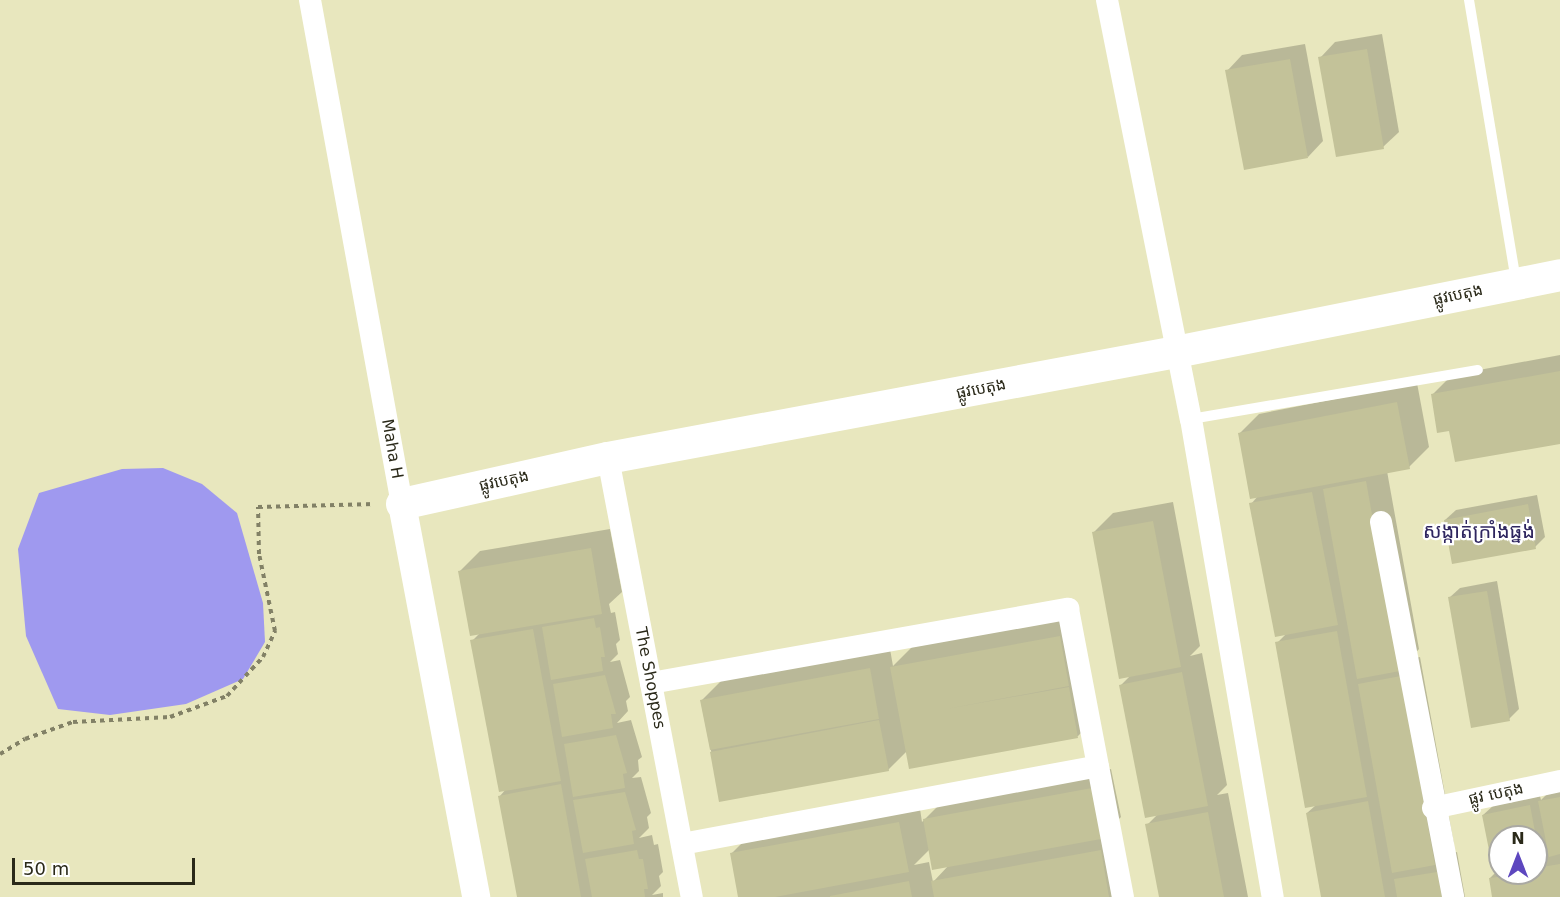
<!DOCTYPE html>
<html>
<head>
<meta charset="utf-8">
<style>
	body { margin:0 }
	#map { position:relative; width:1560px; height:897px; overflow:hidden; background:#e8e7be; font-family:"DejaVu Sans","Noto Sans Khmer",sans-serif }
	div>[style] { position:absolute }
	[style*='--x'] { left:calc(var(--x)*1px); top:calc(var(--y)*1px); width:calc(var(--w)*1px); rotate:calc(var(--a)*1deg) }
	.water>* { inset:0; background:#9f99ef }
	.shadow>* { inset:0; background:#0003 }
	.building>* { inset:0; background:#c3c299 }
	.path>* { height:4px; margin-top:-2px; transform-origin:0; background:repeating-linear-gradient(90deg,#828166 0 4.5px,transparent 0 9px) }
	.service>* { height:10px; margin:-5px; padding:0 5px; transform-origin:5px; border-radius:5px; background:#fff }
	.minor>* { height:22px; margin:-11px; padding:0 11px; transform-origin:11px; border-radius:11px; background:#fff }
	.tertiary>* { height:28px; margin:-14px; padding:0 14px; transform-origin:14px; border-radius:14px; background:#fff }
	.secondary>* { height:32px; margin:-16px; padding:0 16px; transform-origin:16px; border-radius:16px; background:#fff }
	span { translate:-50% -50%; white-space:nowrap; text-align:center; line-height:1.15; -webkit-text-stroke:4.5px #fff; paint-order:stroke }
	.street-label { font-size:16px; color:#2a2919 }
	.quarter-label { font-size:20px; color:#2e255f }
	.north { position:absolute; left:1488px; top:825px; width:60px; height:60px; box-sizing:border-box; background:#fff; border:2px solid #aaa9a3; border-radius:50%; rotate:0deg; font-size:16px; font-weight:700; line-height:24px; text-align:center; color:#2a2919 }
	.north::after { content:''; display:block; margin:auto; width:21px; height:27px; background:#5d47bf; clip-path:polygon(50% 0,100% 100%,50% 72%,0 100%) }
	.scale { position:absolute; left:12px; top:858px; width:183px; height:27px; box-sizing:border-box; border:3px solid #2a2919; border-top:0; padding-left:8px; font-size:18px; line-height:21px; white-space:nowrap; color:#2a2919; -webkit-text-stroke:4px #fff; paint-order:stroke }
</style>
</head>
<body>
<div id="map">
	<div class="water">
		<div style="clip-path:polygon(163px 468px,202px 484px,237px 513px,263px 603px,265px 642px,243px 679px,186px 704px,110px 715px,58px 709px,26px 636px,18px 549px,39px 493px,122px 469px)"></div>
	</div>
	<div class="shadow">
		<div style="clip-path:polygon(1382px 34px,1399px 132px,1383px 147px,1320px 58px,1335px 42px)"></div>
		<div style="clip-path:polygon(1305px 44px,1323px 141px,1308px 157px,1227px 71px,1242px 55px)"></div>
		<div style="clip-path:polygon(1560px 355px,1560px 442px,1432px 395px,1452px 375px)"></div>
		<div style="clip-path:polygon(1417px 383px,1429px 447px,1409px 467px,1387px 471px,1419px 649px,1410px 659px,1420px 657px,1454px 844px,1444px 855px,1457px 852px,1465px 897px,1322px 897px,1307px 813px,1316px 805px,1277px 643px,1286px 634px,1251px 504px,1258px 496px,1239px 434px,1259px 414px)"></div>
		<div style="clip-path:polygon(1537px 495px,1545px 537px,1535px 547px,1445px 520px,1456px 510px)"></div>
		<div style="clip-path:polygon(1173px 502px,1200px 646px,1190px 656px,1202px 653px,1227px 785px,1217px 795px,1228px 793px,1248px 897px,1161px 897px,1147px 825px,1157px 815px,1121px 685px,1131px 675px,1093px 533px,1113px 513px)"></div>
		<div style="clip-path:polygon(610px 529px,622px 592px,609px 604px,611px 613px,615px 612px,620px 640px,616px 644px,618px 654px,610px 662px,620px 660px,630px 697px,626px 701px,628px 711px,617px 723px,631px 720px,642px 757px,638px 760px,639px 771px,632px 778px,641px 777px,651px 813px,647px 817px,649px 828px,639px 838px,652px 835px,654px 845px,658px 844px,663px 872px,659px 876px,661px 886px,652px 895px,663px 893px,663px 897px,518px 897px,500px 796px,506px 789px,472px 641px,480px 633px,460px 571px,480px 551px)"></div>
		<div style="clip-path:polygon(1497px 581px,1519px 709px,1509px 719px,1449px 598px,1460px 588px)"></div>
		<div style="clip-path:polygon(1079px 616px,1098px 716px,1078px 736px,910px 767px,907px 751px,888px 770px,720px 801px,702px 700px,722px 680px,890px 649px,893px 666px,912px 647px)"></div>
		<div style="clip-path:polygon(evenodd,1111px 769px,1121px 817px,1104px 834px,1112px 897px,740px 897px,732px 853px,752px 833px,919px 802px,922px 822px,944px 800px,1111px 769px,930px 849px,949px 865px,933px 882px,929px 862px,914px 865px,930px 849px)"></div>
		<div style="clip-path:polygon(1560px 789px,1560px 897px,1494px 897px,1490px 878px,1500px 868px,1500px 873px,1536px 873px,1536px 837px,1500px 837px,1500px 867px,1483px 815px,1494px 805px,1540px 796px,1541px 800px,1550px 791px)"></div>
	</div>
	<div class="building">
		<div style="clip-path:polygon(1367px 49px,1384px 149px,1336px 157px,1318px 57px)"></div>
		<div style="clip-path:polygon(1290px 59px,1308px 158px,1244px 170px,1225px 70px)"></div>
		<div style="clip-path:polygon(1560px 371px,1560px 444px,1455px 462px,1449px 431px,1437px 433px,1431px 394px)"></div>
		<div style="clip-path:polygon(1397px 402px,1410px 469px,1250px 499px,1238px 433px)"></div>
		<div style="clip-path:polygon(1366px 481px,1400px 671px,1357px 679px,1323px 489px)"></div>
		<div style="clip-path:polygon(1312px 492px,1338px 625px,1275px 637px,1249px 503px)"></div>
		<div style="clip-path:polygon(1528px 504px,1536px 549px,1452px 564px,1444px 520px)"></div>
		<div style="clip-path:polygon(1153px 521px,1181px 667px,1119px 679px,1092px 532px)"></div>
		<div style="clip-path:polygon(591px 548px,602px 614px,470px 636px,458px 571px)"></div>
		<div style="clip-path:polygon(1487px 591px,1510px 721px,1471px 728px,1448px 597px)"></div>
		<div style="clip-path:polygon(594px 618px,596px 628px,600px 627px,605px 657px,601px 657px,603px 671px,551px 680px,542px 627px)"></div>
		<div style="clip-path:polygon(533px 629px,561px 781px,499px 792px,470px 640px)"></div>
		<div style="clip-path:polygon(1337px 631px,1367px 797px,1305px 808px,1275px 642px)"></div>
		<div style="clip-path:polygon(1060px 636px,1069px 686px,946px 709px,1069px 687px,1078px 738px,909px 769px,890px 667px)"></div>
		<div style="clip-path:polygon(870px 668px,879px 719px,710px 750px,700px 700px)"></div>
		<div style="clip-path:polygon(1182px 672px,1208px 806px,1145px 818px,1119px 685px)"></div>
		<div style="clip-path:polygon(605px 675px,616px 714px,611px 714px,613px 728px,562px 737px,553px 684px)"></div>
		<div style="clip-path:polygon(1401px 676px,1435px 865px,1392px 873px,1358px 684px)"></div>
		<div style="clip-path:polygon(879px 720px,889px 771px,719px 802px,710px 752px)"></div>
		<div style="clip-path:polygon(616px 735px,627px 773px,623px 774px,625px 788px,573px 797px,564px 744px)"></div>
		<div style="clip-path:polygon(561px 784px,581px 897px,517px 897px,498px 796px)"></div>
		<div style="clip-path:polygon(1092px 788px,1101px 839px,932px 870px,923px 819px)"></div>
		<div style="clip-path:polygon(625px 792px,636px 830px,632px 831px,634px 844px,583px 853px,573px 800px)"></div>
		<div style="clip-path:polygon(1560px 797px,1560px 854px,1549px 857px,1538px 801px)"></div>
		<div style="clip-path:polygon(1368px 801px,1385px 897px,1321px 897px,1306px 813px)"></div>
		<div style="clip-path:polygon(1530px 805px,1536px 837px,1500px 837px,1500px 869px,1493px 870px,1482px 815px)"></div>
		<div style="clip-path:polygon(1208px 812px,1224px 897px,1159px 897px,1145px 824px)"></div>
		<div style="clip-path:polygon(899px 822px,909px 872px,775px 897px,738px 897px,730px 853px)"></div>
		<div style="clip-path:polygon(1536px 840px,1541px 861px,1536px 862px)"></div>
		<div style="clip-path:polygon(637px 850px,639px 859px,643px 859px,648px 889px,644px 889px,645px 897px,592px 897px,585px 859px)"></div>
		<div style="clip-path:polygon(1101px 850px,1109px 897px,934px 897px,931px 881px)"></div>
		<div style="clip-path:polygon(1560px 864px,1560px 897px,1492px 897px,1489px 878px,1536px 873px,1536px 868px)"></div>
		<div style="clip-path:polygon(1437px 872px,1442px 897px,1397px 897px,1394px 879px)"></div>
		<div style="clip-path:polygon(909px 881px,912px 897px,830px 897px,830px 896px)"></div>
	</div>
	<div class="path">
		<div style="--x:0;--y:754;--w:29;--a:-31"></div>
		<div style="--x:25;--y:739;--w:51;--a:-19.5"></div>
		<div style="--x:73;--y:722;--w:97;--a:-3"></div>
		<div style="--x:170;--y:717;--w:61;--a:-20.2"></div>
		<div style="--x:227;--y:696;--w:53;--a:-47.3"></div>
		<div style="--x:263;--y:657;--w:29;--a:-65"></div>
		<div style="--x:275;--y:631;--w:79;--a:-101.7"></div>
		<div style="--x:259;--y:554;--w:47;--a:-91.2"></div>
		<div style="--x:258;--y:507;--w:117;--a:-1.5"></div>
	</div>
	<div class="service">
		<div style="--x:1469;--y:0;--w:285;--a:80.5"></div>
		<div style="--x:1191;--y:419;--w:291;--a:-9.7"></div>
	</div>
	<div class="minor">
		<div style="--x:310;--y:0;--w:512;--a:79.66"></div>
		<div style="--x:1107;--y:0;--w:427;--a:78.7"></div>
		<div style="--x:1191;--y:419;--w:485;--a:80.3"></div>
		<div style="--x:608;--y:458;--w:447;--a:79.2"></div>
		<div style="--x:1381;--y:522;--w:382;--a:79.1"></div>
		<div style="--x:651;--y:683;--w:424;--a:-10.1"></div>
		<div style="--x:1068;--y:609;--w:293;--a:79.2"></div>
		<div style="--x:1433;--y:808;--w:130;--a:-12"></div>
		<div style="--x:682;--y:844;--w:423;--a:-10.6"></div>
	</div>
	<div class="tertiary">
		<div style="--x:402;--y:504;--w:400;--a:79.3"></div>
	</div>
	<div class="secondary">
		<div style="--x:402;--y:504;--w:211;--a:-12.6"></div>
		<div style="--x:608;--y:458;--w:578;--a:-10.57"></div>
		<div style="--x:1176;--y:352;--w:392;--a:-11.3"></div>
	</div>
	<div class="street-label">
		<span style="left:1458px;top:295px;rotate:-12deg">ផ្លូវបេតុង</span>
		<span style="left:981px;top:389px;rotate:-11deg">ផ្លូវបេតុង</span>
		<span style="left:392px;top:449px;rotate:80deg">Maha H</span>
		<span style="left:504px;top:481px;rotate:-12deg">ផ្លូវបេតុង</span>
		<span style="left:650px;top:678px;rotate:79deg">The Shoppes</span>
		<span style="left:1496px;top:794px;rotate:-12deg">ផ្លូវ បេតុង</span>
	</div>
	<div class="quarter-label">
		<span style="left:1479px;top:531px">សង្កាត់ក្រាំងធ្នង់</span>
	</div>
	<div class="north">N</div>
	<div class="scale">50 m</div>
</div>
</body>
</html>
